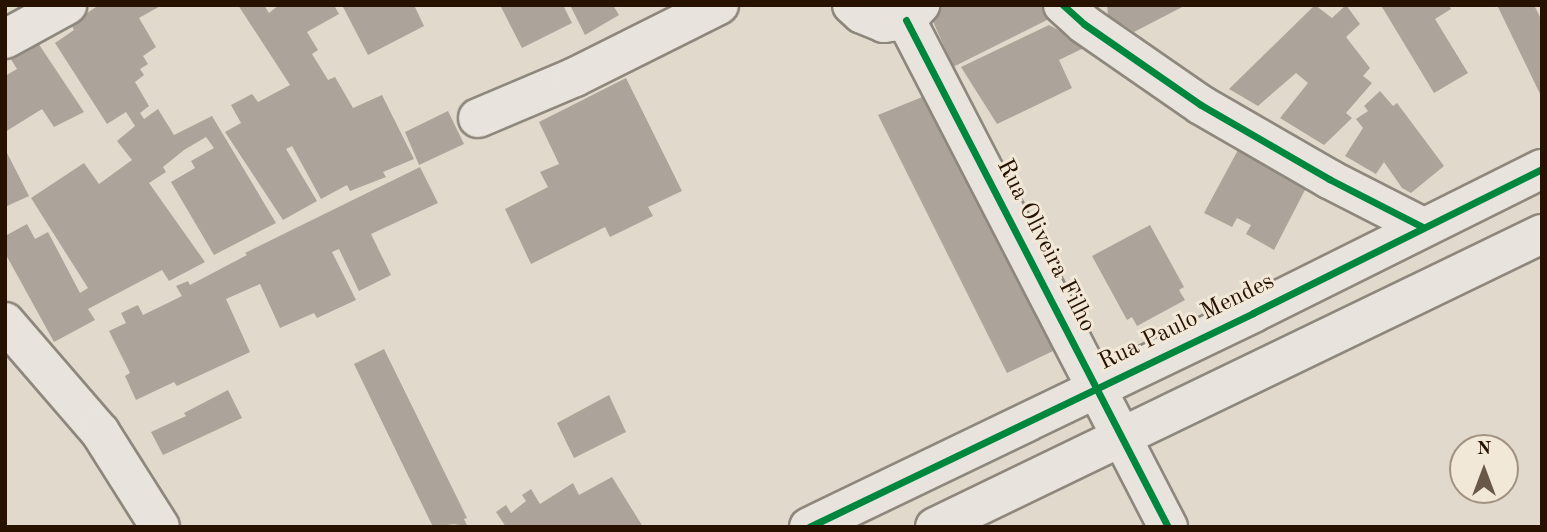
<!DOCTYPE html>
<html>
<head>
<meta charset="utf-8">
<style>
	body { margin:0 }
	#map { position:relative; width:1547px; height:532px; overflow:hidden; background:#e1d9cb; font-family:"Old Standard TT",serif }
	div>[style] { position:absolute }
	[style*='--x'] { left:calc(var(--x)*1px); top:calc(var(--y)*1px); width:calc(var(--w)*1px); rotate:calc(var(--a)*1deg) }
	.building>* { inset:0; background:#aca49a }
	.roads { filter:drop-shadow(2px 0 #8e877d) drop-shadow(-2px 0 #8e877d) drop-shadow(0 2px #8e877d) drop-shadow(0 -2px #8e877d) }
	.minor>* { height:38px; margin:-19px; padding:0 19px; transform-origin:19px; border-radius:19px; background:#e8e4dd }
	.cycleway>* { height:7px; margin:-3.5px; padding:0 3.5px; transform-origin:3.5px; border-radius:3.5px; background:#00873e }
	span { translate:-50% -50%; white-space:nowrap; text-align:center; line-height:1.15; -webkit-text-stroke:6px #f2e8d7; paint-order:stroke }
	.street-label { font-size:24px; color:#271200 }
	.frame { position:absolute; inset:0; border:7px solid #271200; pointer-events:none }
	.north { position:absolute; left:1449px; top:434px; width:70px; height:70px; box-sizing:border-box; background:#f2e8d7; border:2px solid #a19281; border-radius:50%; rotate:0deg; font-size:19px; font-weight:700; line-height:28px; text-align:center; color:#271200 }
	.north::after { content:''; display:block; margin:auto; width:24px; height:32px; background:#685847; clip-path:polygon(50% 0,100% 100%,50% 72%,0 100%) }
</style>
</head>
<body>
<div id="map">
	<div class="building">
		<div style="clip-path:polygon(99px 5px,162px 5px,139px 18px,156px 47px,143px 56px,148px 64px,140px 69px,144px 75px,135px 82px,149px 106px,140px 113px,144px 119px,158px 109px,174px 135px,212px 116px,276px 223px,214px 255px,171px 182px,195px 168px,191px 161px,214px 148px,206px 137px,184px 150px,163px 167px,166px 172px,149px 183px,205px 262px,169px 281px,162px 270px,88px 309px,95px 320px,54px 342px,5px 253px,5px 236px,27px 224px,35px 239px,48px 232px,80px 293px,88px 288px,31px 198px,84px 163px,99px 184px,132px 160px,117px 141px,135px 126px,126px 112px,107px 124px,55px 43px,74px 30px,71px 24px)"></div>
		<div style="clip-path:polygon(238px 5px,264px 5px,269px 13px,279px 5px,334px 5px,339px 14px,307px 32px,318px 50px,312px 54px,328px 80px,335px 77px,353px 108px,382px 95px,414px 159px,383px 172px,386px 177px,350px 191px,347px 185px,321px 199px,292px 146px,286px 149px,317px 201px,283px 220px,225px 132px,241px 123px,231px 105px,252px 94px,258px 102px,290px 85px)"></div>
		<div style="clip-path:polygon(342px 5px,414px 5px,424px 26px,368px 55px)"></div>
		<div style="clip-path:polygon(500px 5px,563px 5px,572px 23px,522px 48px)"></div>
		<div style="clip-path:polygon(570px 5px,613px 5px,619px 15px,585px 35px)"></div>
		<div style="clip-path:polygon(939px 5px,1040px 5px,1051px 18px,953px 67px,928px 10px)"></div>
		<div style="clip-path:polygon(1107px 5px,1186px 5px,1134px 32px,1108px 15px)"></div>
		<div style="clip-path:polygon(1315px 5px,1332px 18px,1346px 5px,1360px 24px,1346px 37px,1370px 68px,1363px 76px,1372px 83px,1346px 113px,1352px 118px,1324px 145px,1280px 118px,1308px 83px,1296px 73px,1258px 106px,1229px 89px)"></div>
		<div style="clip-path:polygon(1384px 5px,1449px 5px,1451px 9px,1435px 19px,1468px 73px,1434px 93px,1382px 7px)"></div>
		<div style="clip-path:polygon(1497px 5px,1534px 5px,1542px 21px,1542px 98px)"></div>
		<div style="clip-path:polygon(1049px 25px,1088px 46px,1059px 60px,1072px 88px,997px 124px,961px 67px)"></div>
		<div style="clip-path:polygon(36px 40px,84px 112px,54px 127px,42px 109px,5px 132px,5px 76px,17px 69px,9px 56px)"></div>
		<div style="clip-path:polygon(626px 78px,682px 191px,648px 207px,653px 216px,610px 237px,605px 227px,531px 264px,505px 209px,548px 187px,540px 172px,559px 164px,539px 122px)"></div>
		<div style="clip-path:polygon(1380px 91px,1393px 106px,1397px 103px,1444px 166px,1411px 193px,1402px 188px,1384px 162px,1376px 174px,1345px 156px,1363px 128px,1356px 119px,1368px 111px,1364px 106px)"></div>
		<div style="clip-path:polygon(932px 93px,1055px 350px,1007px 373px,878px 115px)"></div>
		<div style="clip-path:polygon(448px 111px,464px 144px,419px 165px,405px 132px)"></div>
		<div style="clip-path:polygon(5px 149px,29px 196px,5px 207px)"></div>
		<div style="clip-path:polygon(1238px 150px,1307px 186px,1274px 250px,1246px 234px,1251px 225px,1237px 218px,1232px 227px,1204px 213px)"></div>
		<div style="clip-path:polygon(420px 167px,438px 203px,371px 234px,391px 275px,359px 291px,339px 249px,332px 252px,356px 300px,317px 318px,314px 313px,280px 328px,260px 284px,226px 299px,250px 352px,177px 386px,174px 382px,136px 400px,125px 376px,130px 373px,109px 331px,126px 323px,121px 313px,138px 305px,143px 315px,182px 296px,176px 286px,188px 281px,190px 285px,247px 255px,245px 253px)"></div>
		<div style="clip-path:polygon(1150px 225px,1184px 287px,1179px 290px,1185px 300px,1137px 326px,1132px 317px,1127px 320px,1092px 256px)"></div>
		<div style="clip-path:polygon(384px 349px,467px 518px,464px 519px,468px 527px,454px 524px,433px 527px,354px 364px)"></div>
		<div style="clip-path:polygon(228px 390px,242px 418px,163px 455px,151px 432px,186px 416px,184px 413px)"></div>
		<div style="clip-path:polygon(609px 395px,626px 432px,574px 458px,557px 423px)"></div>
		<div style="clip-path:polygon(612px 477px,643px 527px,506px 527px,496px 512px,506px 505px,511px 513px,526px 501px,522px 495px,531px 489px,540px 504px,573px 483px,579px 495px)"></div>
	</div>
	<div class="roads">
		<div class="minor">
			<div style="--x:852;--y:5;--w:13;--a:42"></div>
			<div style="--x:862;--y:14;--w:24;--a:22"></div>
			<div style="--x:884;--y:23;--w:22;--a:-8"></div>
			<div style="--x:906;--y:20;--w:21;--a:-47"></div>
			<div style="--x:1063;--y:5;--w:28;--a:42"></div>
			<div style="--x:1084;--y:24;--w:142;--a:34.7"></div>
			<div style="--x:1201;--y:105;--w:148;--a:30"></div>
			<div style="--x:1329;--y:179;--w:106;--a:27.1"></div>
			<div style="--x:906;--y:20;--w:571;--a:62.67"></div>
			<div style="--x:5;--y:39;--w:71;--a:-28.7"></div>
			<div style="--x:478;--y:118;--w:105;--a:-22.9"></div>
			<div style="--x:575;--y:77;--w:161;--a:-26.6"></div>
			<div style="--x:5;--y:322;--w:145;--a:49.2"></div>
			<div style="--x:100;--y:432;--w:112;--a:57.7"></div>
			<div style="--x:809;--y:527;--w:493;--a:-25.7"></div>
			<div style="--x:1253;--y:313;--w:323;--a:-26.5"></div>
			<div style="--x:935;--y:527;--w:674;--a:-25.77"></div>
		</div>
	</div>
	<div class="cycleway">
		<div style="--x:1063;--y:5;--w:28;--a:42"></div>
		<div style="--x:1084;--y:24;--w:142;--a:34.7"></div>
		<div style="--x:1201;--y:105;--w:148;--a:30"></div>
		<div style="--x:1329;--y:179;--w:106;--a:27.1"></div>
		<div style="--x:906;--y:20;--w:571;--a:62.67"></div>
		<div style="--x:809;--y:527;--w:493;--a:-25.7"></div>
		<div style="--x:1253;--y:313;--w:323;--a:-26.5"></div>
	</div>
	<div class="street-label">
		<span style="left:1045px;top:246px;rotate:63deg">Rua Oliveira Filho</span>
		<span style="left:1187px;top:323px;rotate:-26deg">Rua Paulo Mendes</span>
	</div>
	<div class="frame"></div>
	<div class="north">N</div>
</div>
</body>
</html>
